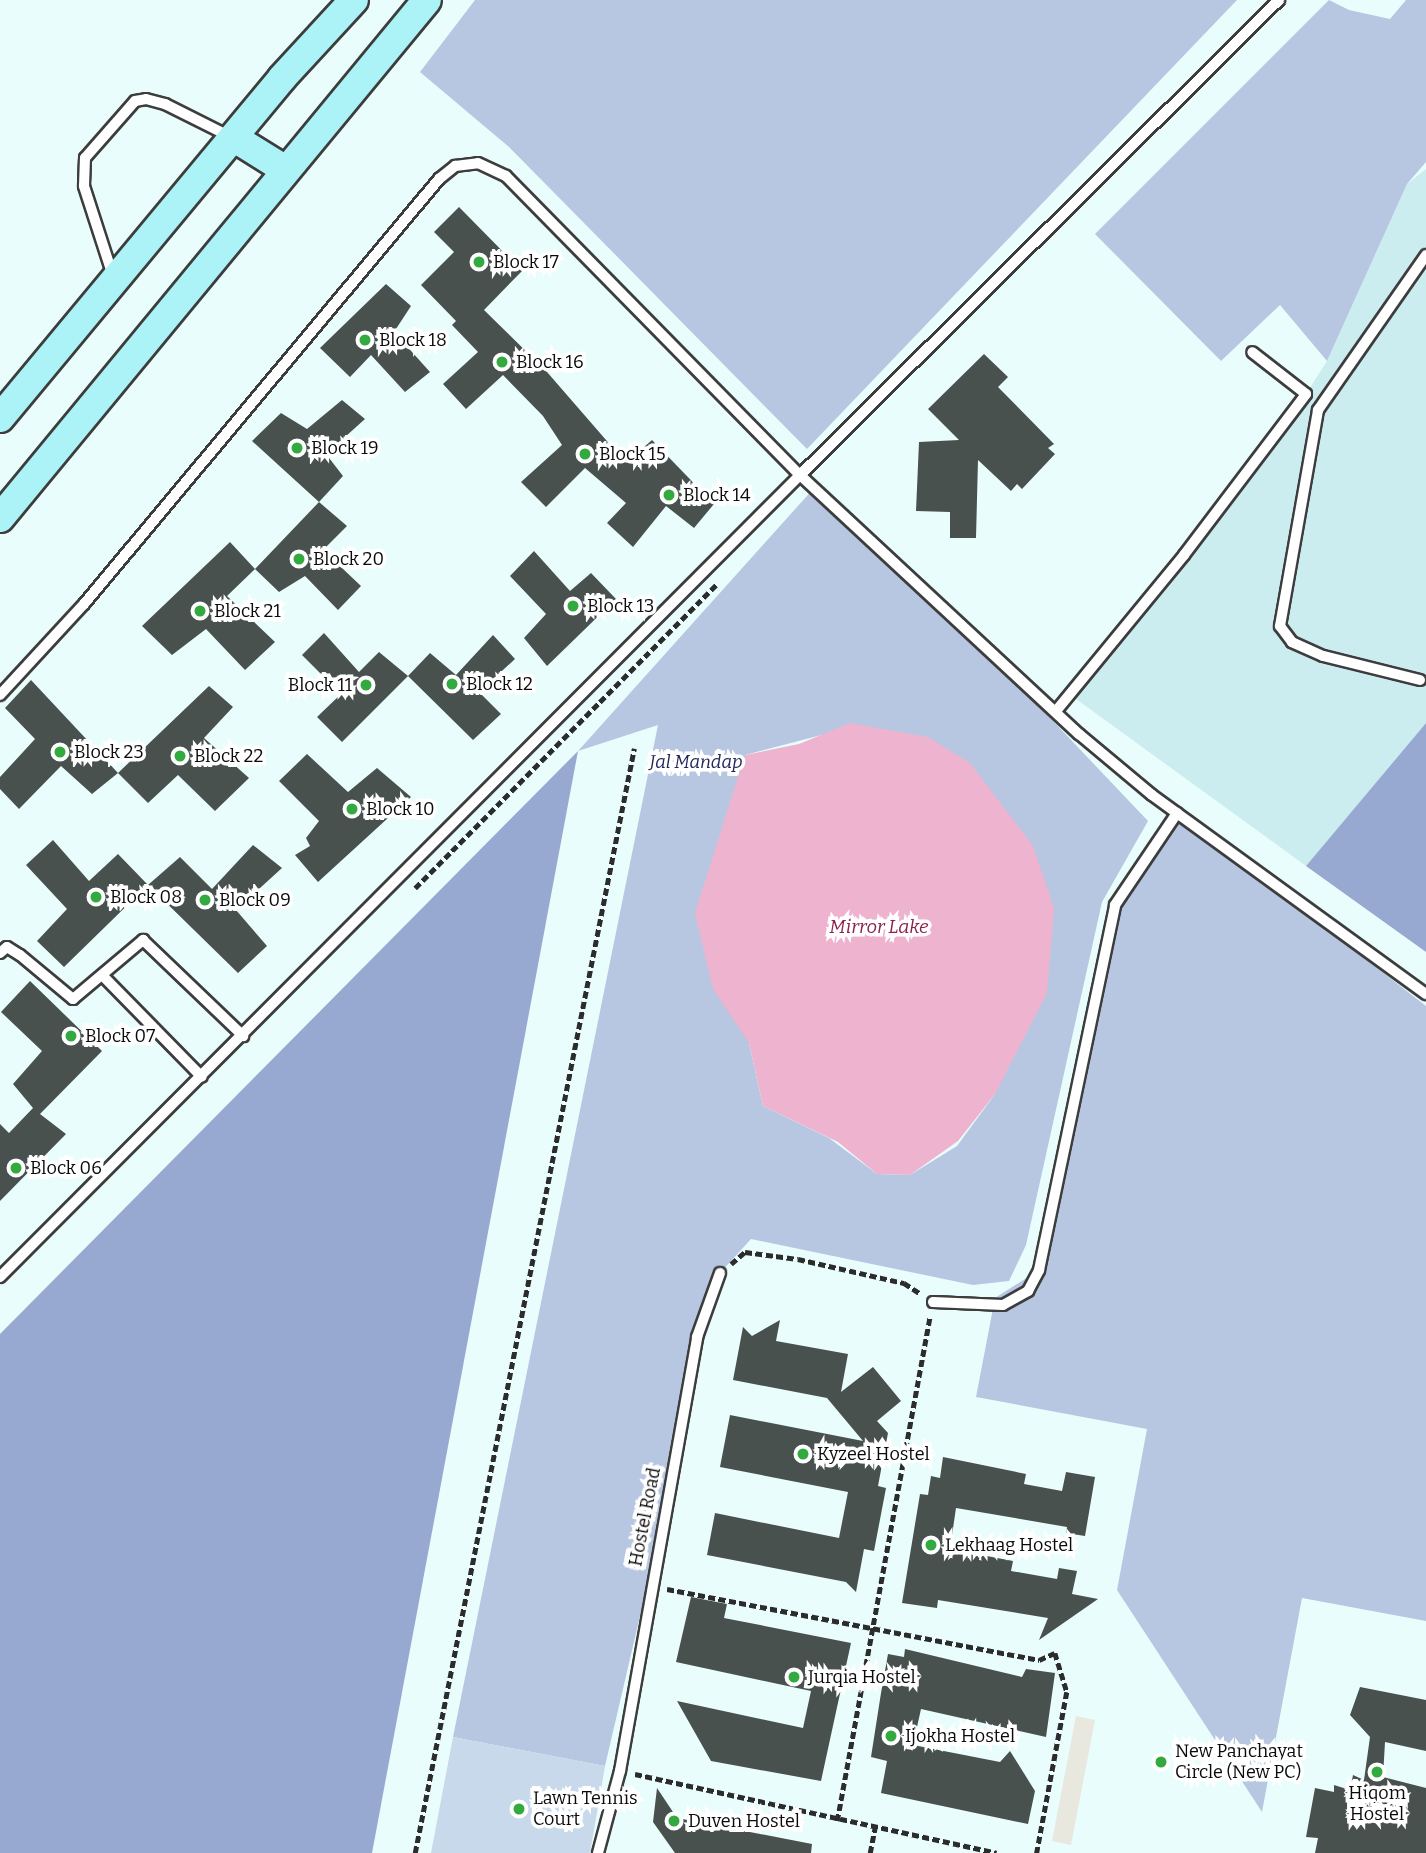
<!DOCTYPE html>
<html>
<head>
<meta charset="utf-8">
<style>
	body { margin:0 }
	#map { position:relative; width:1426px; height:1853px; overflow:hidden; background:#e9fdfc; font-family:Bitter,serif }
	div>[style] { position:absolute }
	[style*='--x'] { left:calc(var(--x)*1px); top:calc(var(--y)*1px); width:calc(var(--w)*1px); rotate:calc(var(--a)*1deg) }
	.industrial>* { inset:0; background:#e8e8df }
	.farmland>* { inset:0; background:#ccedef }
	.green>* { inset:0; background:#b7c7e2 }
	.forest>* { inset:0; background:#98a9d1 }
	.pitch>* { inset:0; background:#c8d9eb }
	.water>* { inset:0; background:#eeb3cf }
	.building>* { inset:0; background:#48514d }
	.path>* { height:4.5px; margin-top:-2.25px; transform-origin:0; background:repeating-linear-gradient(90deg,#2c2c2c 0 7px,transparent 0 10.5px) }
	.roads { filter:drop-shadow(2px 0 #3d3d3d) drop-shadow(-2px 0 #3d3d3d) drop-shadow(0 2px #3d3d3d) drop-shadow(0 -2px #3d3d3d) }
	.lane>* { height:10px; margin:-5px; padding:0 5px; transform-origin:5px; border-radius:5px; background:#fff }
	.secondary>* { height:28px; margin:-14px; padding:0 14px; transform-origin:14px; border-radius:14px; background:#abf3f6 }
	.dots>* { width:19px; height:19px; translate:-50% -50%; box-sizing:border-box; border:4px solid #fff; border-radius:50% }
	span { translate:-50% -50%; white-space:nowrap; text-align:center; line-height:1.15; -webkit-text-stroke:7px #fff; paint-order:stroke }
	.poi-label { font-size:18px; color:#0a0a0a }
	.left { translate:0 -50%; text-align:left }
	.right { translate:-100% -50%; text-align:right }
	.park-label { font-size:18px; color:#222559; font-style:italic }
	.street-label { font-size:18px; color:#0a0a0a }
	.water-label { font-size:19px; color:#8d224e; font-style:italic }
</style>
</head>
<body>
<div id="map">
	<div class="industrial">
		<div style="clip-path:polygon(1076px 1716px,1095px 1720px,1071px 1845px,1052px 1841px)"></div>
	</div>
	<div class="farmland">
		<div style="clip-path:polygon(1426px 169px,1426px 723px,1306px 866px,1076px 699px,1306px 394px,1327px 361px,1407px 184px)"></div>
	</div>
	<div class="green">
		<div style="clip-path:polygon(475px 0,1237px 0,807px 449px,509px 147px,420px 72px)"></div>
		<div style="clip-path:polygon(1329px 0,1349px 10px,1390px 19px,1406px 0,1426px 0,1426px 162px,1407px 184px,1327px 361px,1280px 305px,1221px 361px,1095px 234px)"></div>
		<div style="clip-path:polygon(evenodd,815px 487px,957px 620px,1148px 821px,1102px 902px,1026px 1245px,1009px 1281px,973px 1285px,751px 1239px,720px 1273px,605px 1766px,453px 1737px,658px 725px,578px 751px,815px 487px,860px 725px,995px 1094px,957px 1146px,910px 1175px,877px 1174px,829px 1138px,763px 1106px,749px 1043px,745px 755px,860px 725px)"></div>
		<div style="clip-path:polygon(1177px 813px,1426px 1006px,1426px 1621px,1302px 1598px,1262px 1812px,1117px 1590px,1147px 1429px,976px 1397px,995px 1298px,1039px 1270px,1122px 890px)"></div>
	</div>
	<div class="forest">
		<div style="clip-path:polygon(1426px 723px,1426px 952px,1306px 866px)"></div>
		<div style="clip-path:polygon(578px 751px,372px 1853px,0 1853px,0 1334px)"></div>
	</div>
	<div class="pitch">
		<div style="clip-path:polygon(453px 1737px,605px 1766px,590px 1853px,431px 1853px)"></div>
	</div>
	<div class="water">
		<div style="clip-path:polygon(850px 723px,928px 737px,970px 763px,1033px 846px,1054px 908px,1047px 993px,995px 1094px,958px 1141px,910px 1175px,877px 1174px,838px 1142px,763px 1106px,749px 1043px,713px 989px,695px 913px,745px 755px,799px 744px)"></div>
	</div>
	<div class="building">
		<div style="clip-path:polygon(459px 207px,522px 271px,484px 310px,547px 372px,626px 463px,652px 440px,714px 504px,694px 528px,666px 506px,633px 547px,607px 523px,626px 503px,585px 468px,546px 507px,521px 482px,562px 445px,543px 416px,503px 375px,466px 409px,443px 384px,478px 352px,452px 325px,456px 321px,421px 285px,454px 252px,434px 232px)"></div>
		<div style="clip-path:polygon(386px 284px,411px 306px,394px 332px,430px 372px,405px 392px,371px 355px,350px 377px,320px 348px)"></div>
		<div style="clip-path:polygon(984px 354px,1008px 377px,998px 387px,1054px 444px,1048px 448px,1055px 454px,1022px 489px,1017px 484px,1011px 491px,978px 460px,976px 538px,950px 538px,950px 512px,916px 511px,919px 442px,959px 440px,928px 409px)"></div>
		<div style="clip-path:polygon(342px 400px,365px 419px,326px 454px,343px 476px,319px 502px,252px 441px,281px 413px,307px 429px)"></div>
		<div style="clip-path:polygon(319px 502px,347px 526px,323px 550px,361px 586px,338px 610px,305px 576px,279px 592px,255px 569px)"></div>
		<div style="clip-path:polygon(230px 542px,255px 569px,227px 596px,275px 642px,245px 670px,206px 629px,172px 655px,142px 626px)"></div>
		<div style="clip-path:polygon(534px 551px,570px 591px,591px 573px,616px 599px,547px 666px,524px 638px,546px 614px,510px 576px)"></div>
		<div style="clip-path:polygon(324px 633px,359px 672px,379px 652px,408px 676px,342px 742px,317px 717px,341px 694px,302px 655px)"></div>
		<div style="clip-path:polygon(493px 635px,515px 659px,479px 692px,501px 714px,473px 740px,408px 676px,430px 653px,456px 675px)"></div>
		<div style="clip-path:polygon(31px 680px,118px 773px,92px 794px,61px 766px,19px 809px,0 789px,0 777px,35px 739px,5px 708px)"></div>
		<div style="clip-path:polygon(209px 686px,233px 707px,204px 738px,249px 778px,215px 811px,178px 775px,148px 803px,118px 773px)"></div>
		<div style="clip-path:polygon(307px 754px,348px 792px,377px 768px,411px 797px,318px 882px,295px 855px,310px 846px,306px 838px,319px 821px,279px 781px)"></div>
		<div style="clip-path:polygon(53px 840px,89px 881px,118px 854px,148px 885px,64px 967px,37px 941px,67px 909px,26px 865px)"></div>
		<div style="clip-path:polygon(253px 845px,282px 868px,236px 910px,267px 946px,238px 973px,148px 885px,180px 857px,212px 889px)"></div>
		<div style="clip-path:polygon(30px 981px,102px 1051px,40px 1114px,66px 1134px,0 1201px,0 1124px,9px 1133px,33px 1108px,13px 1084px,42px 1051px,1px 1012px)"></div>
		<div style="clip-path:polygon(780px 1320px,776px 1341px,848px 1354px,841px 1392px,873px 1367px,901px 1401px,877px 1421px,888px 1433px,878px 1486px,886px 1488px,874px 1551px,864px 1549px,856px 1592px,846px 1582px,707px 1555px,715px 1513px,839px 1538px,848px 1492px,720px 1467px,730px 1415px,863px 1441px,827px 1398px,733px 1380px,743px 1327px,752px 1336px)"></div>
		<div style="clip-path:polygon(943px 1457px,1026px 1474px,1024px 1484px,1062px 1491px,1066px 1472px,1095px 1477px,1085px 1536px,1066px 1533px,1067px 1527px,956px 1508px,950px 1549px,1013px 1561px,1011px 1571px,1057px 1579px,1059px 1568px,1077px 1571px,1072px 1594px,1098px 1599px,1039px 1640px,1048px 1618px,938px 1600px,937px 1608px,902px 1603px,920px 1494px,928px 1495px,931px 1476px,940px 1478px)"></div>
		<div style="clip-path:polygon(691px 1597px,727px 1604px,724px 1618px,851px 1643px,821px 1781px,711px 1761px,677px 1701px,803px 1728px,811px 1691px,676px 1662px)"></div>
		<div style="clip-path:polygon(905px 1649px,1022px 1677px,1026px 1669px,1055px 1673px,1046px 1737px,921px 1709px,913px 1745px,1000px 1762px,1010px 1751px,1035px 1791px,1028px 1824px,881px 1793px,887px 1761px,871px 1757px,881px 1693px,888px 1654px,904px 1657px)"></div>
		<div style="clip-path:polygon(1360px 1687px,1426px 1700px,1426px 1751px,1385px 1742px,1383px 1777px,1426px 1788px,1426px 1853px,1315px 1853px,1318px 1838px,1306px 1837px,1315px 1788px,1334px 1792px,1334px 1785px,1350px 1790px,1353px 1775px,1364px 1780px,1370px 1737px,1350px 1715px)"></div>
		<div style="clip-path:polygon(657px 1788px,677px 1818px,812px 1844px,811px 1853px,675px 1853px,653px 1822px)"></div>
	</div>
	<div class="path">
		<div style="--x:415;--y:888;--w:429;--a:-45.2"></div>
		<div style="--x:731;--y:1264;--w:18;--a:-41"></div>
		<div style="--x:745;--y:1252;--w:53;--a:7.5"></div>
		<div style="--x:798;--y:1259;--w:109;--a:12.8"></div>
		<div style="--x:904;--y:1283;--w:20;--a:33"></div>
		<div style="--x:667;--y:1589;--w:379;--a:10.8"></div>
		<div style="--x:1039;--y:1660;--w:17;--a:-24"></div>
		<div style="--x:1055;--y:1653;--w:41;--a:72.9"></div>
		<div style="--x:1067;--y:1692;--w:164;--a:100.6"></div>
		<div style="--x:635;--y:1774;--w:370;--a:12.3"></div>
		<div style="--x:837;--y:1821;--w:513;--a:-79.57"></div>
		<div style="--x:415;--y:1853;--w:1126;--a:-78.78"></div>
		<div style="--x:870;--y:1853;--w:25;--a:-79"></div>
	</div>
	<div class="roads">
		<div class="lane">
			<div style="--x:1279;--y:0;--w:675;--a:135.24"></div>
			<div style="--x:800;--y:475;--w:381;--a:42.9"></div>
			<div style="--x:1079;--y:734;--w:95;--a:39.9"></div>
			<div style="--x:1152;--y:795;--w:339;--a:36"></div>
			<div style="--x:113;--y:276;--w:95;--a:-107.9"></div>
			<div style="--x:84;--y:186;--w:28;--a:-88"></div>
			<div style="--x:85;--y:158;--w:76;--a:-48.7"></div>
			<div style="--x:135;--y:101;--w:11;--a:-10"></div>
			<div style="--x:146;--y:99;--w:20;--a:15"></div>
			<div style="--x:165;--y:104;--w:74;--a:26.6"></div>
			<div style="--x:1420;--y:680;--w:100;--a:-166.1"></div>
			<div style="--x:1323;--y:656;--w:34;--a:-156"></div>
			<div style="--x:1292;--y:642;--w:20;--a:-127"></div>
			<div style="--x:1280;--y:626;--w:219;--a:-80"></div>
			<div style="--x:1318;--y:410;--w:189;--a:-55.1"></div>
			<div style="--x:0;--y:695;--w:124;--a:-47.3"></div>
			<div style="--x:84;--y:604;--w:554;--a:-50.13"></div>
			<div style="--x:439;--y:179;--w:21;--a:-39"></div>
			<div style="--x:455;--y:166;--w:23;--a:-7"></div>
			<div style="--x:478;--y:163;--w:31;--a:25"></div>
			<div style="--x:506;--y:176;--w:419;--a:45.5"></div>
			<div style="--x:800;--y:475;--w:1133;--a:134.93"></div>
			<div style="--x:1056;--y:711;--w:202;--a:-50.6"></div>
			<div style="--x:1184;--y:555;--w:202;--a:-52.8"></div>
			<div style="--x:1306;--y:394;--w:68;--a:-142.1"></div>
			<div style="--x:0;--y:953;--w:9;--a:-41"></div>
			<div style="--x:7;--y:947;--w:15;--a:32"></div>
			<div style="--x:20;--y:955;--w:69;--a:39.7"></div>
			<div style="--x:73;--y:999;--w:92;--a:-40.1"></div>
			<div style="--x:143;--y:940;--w:139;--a:43.8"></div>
			<div style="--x:103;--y:976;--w:141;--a:45.6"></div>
			<div style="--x:933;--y:1302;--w:70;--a:2.5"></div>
			<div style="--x:1003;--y:1305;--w:29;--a:-29"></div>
			<div style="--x:1028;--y:1291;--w:24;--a:-62"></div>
			<div style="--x:1039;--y:1270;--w:373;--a:-78.2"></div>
			<div style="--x:1115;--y:905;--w:111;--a:-56"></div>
			<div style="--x:598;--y:1853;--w:85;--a:-75"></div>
			<div style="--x:620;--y:1771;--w:441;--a:-79.9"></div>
			<div style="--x:697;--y:1337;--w:68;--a:-70.2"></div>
		</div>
		<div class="secondary">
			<div style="--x:236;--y:139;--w:57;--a:32"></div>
			<div style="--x:0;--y:418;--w:442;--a:-50.3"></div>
			<div style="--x:282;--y:78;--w:106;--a:-47.3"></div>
			<div style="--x:0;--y:518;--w:671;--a:-50.5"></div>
		</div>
	</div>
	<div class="dots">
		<div style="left:479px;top:262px;background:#32aa3f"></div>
		<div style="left:365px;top:340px;background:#32aa3f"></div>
		<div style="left:502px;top:362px;background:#32aa3f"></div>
		<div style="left:297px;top:448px;background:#32aa3f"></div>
		<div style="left:585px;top:454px;background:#32aa3f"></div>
		<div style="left:669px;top:495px;background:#32aa3f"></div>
		<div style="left:299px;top:559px;background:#32aa3f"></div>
		<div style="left:573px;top:606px;background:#32aa3f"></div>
		<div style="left:200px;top:611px;background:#32aa3f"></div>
		<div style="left:452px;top:684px;background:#32aa3f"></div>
		<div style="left:366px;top:685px;background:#32aa3f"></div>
		<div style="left:60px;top:752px;background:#32aa3f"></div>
		<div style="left:180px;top:756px;background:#32aa3f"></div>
		<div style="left:352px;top:809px;background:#32aa3f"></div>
		<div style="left:96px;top:897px;background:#32aa3f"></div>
		<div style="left:205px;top:900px;background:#32aa3f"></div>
		<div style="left:71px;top:1036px;background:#32aa3f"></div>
		<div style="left:16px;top:1168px;background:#32aa3f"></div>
		<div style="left:803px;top:1454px;background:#32aa3f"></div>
		<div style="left:931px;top:1545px;background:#32aa3f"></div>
		<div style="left:794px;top:1677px;background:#32aa3f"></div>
		<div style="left:891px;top:1736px;background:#32aa3f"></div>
		<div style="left:1161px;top:1762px;background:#32aa3f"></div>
		<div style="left:1377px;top:1772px;background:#32aa3f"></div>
		<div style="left:519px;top:1809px;background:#32aa3f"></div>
		<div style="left:674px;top:1821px;background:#32aa3f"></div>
	</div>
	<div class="poi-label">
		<span class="left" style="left:493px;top:262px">Block 17</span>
		<span class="left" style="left:379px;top:340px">Block 18</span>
		<span class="left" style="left:516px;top:362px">Block 16</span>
		<span class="left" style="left:311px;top:448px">Block 19</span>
		<span class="left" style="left:599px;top:454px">Block 15</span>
		<span class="left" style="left:683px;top:495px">Block 14</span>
		<span class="left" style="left:313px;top:559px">Block 20</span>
		<span class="left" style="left:587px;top:606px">Block 13</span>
		<span class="left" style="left:214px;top:611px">Block 21</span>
		<span class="left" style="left:466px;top:684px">Block 12</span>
		<span class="right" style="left:352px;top:685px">Block 11</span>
		<span class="left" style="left:74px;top:752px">Block 23</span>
		<span class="left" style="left:194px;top:756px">Block 22</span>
		<span class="left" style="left:366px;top:809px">Block 10</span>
		<span class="left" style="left:110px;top:897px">Block 08</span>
		<span class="left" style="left:219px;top:900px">Block 09</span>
		<span class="left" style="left:85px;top:1036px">Block 07</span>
		<span class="left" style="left:30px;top:1168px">Block 06</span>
		<span class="left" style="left:817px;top:1454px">Kyzeel Hostel</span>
		<span class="left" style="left:945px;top:1545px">Lekhaag Hostel</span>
		<span class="left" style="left:808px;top:1677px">Jurqia Hostel</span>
		<span class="left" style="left:905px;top:1736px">Ijokha Hostel</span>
		<span class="left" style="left:1175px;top:1762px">New Panchayat<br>Circle (New PC)</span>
		<span style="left:1377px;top:1804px">Hiqom<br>Hostel</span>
		<span class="left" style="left:533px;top:1809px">Lawn Tennis<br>Court</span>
		<span class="left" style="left:688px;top:1821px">Duven Hostel</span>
	</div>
	<div class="park-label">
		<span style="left:696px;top:762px">Jal Mandap</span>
	</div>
	<div class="street-label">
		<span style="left:645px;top:1517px;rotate:-79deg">Hostel Road</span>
	</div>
	<div class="water-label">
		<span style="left:879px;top:927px">Mirror Lake</span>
	</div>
</div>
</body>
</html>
